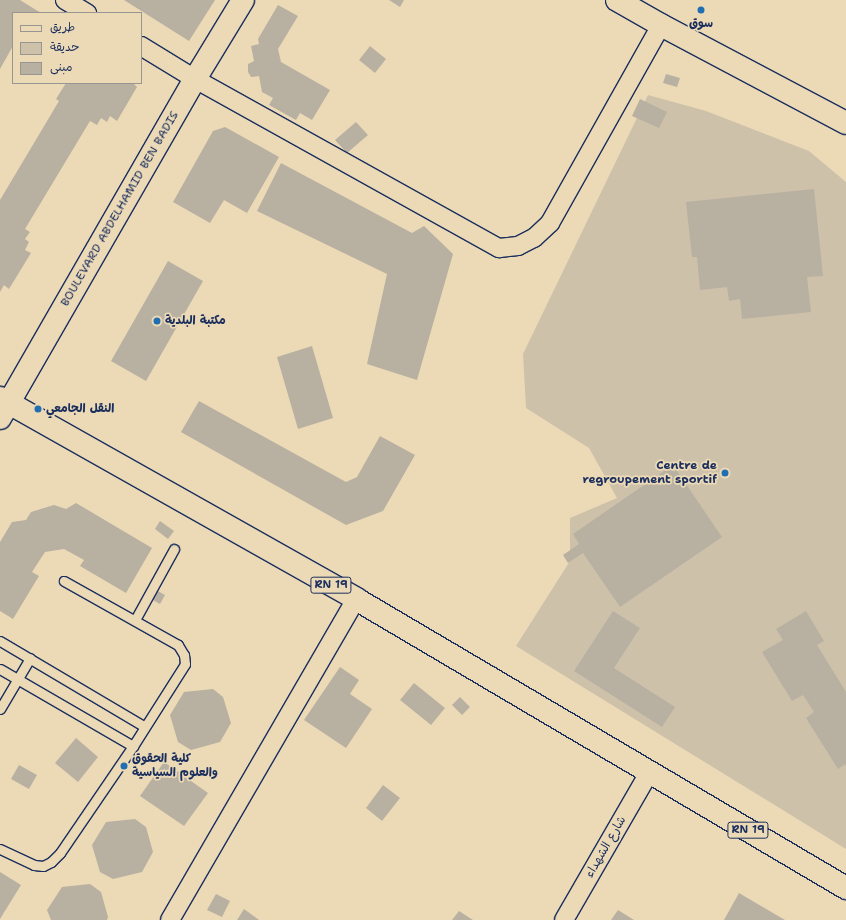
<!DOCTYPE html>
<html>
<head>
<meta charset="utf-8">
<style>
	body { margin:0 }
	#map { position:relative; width:846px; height:920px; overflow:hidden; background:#ecdab7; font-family:"Shantell Sans","Playpen Sans Arabic",sans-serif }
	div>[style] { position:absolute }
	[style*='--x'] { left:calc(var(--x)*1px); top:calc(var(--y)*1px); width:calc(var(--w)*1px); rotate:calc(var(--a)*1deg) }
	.green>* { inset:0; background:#cec1aa }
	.building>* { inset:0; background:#b8b0a1 }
	.roads { filter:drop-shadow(1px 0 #1b2f5e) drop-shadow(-1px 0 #1b2f5e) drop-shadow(0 1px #1b2f5e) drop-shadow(0 -1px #1b2f5e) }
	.service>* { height:9px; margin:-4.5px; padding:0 4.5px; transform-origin:4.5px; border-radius:4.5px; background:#ecdab7 }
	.minor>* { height:18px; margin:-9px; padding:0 9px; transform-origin:9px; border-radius:9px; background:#ecdab7 }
	.secondary>* { height:22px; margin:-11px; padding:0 11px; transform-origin:11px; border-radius:11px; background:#ecdab7 }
	.primary>* { height:22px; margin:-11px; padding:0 11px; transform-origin:11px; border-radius:11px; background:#ecdab7 }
	.dots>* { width:11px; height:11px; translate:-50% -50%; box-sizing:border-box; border:2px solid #ecdab7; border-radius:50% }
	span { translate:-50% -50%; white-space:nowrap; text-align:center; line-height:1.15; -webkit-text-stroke:3.5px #ecdab7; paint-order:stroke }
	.shield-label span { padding:1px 3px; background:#ecdab7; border:1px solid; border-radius:3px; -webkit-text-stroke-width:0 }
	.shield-label { font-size:11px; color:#1b2f5e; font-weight:700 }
	.poi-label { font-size:12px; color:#1b2f5e; font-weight:700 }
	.left { translate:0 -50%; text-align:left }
	.right { translate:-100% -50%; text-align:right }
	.street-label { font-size:12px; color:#1b2f5e }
	.legend { position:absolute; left:12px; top:12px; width:130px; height:72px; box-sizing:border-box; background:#ecdab7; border:1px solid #989693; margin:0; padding:5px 7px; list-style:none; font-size:12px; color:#1b2f5e }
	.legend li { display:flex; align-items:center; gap:8px; height:20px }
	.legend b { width:20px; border:1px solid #989693 }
</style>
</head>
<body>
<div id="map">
	<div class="green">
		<div style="clip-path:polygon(648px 95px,706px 111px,809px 151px,846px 182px,846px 849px,516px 646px,570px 561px,570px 518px,617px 498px,589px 448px,526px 408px,523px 354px)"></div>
	</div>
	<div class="building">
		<div style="clip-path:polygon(0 0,20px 0,41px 13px,13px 13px,13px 46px,0 69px)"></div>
		<div style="clip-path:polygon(124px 0,215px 0,189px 41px)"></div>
		<div style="clip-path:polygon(389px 0,404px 0,400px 7px)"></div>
		<div style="clip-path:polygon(278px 5px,298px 16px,278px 49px,281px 62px,330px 90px,312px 120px,300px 113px,296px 120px,269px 105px,273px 98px,262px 92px,259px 76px,251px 77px,248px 72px,248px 64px,254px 61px,251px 46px,259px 44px,258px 39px)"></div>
		<div style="clip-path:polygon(370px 46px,386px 59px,375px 73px,359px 60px)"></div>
		<div style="clip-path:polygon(666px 74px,680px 78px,677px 87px,663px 83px)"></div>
		<div style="clip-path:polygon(66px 83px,133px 83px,137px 87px,117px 121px,110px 116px,107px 122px,101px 118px,97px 125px,90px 121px,25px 229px,30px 232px,25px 239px,29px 242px,25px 250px,31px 253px,9px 289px,4px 285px,0 292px,0 200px,59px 101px,56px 99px)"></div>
		<div style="clip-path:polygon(640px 99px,667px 112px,659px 128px,632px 116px)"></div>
		<div style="clip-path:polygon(356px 122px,368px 135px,347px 153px,335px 140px)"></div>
		<div style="clip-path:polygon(225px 127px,279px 157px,247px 213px,224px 200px,210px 223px,173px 202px,213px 131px)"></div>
		<div style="clip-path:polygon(281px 163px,412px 233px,424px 226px,453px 254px,417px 380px,367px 364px,387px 274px,257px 211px)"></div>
		<div style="clip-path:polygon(814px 189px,823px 276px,807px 277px,811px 312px,742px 319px,740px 299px,729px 301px,727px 287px,700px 290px,697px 257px,692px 257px,686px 202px)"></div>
		<div style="clip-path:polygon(168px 261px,203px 281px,146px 381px,111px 361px)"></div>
		<div style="clip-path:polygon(312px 346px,333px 418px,298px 429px,277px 357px)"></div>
		<div style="clip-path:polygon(199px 401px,346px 482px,357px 477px,380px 436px,415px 455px,383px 511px,346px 525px,181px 432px)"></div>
		<div style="clip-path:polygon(673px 465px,722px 537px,620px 607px,583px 553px,568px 563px,563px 555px,579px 544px,573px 534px)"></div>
		<div style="clip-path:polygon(76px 503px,152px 548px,126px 593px,80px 566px,84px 560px,64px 549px,45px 552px,32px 572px,39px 576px,13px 619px,0 611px,0 542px,12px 522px,26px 520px,31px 512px,54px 505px,66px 509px)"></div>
		<div style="clip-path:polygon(160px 521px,174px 531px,168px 539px,155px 529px)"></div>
		<div style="clip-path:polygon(156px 590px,165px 595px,160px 604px,151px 599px)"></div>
		<div style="clip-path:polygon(613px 611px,640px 628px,614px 668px,675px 707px,662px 727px,574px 671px)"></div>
		<div style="clip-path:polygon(806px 611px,824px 641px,817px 645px,846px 692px,846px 767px,845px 764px,838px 769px,806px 718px,814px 712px,803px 695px,792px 701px,762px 652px,783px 640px,776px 629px)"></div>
		<div style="clip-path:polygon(340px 667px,359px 680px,350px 694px,372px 709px,346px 748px,304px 720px)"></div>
		<div style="clip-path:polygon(414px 683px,445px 708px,431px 725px,400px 700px)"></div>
		<div style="clip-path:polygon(213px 689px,223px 697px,231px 723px,220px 742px,191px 750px,178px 742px,170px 715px,184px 692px)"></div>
		<div style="clip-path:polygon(460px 697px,470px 707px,462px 715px,452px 705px)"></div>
		<div style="clip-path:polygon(76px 738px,98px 757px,78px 782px,55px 763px)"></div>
		<div style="clip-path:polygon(164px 762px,208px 793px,184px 826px,140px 796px)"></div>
		<div style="clip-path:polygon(19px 765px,37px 775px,29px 789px,11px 779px)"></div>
		<div style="clip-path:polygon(383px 785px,400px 798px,382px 821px,366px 808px)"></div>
		<div style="clip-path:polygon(135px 819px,146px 827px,153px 852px,142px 872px,113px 879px,100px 872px,92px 845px,106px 822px)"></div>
		<div style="clip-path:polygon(0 872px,21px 885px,0 919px)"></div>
		<div style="clip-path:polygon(90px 884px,101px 892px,108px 917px,107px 920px,51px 920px,47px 910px,62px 887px)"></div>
		<div style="clip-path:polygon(739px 893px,785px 920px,724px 920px)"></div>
		<div style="clip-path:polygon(216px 894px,230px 901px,222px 917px,207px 910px)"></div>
		<div style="clip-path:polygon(244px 909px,259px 920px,237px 920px)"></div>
		<div style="clip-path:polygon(618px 910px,634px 920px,611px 920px)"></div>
		<div style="clip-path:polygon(459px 911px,473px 920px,452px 920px)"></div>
	</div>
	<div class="roads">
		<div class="service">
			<div style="--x:135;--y:620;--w:81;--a:-61.2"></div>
			<div style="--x:0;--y:641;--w:167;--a:30.6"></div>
			<div style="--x:0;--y:669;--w:154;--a:30.1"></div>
			<div style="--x:0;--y:709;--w:59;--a:-59.5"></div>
			<div style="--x:0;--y:849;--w:38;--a:25"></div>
			<div style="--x:34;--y:865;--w:9;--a:6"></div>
			<div style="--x:43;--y:866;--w:9;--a:-27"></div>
			<div style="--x:51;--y:862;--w:13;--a:-45"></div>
			<div style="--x:60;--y:853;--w:130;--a:-55.7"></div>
			<div style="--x:133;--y:746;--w:97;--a:-57.6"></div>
			<div style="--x:185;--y:664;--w:9;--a:-96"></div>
			<div style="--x:184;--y:655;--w:12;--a:-121"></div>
			<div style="--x:178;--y:645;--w:131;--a:-150.7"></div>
		</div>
		<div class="minor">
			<div style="--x:65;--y:0;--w:26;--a:31"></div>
			<div style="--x:141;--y:46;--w:63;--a:31.4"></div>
			<div style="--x:195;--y:79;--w:348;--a:29.1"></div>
			<div style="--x:499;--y:248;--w:19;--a:-6"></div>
			<div style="--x:518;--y:246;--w:18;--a:-27"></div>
			<div style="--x:534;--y:238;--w:22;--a:-43"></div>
			<div style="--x:550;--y:223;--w:227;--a:-60.7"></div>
			<div style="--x:170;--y:920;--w:371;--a:-59.9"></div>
			<div style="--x:564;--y:920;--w:170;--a:-60"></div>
		</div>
		<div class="secondary">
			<div style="--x:617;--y:0;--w:51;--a:29.6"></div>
			<div style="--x:661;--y:25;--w:209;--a:27.9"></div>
			<div style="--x:0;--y:418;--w:391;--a:-60.1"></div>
			<div style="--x:195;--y:79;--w:92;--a:-58.7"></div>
		</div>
		<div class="primary">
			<div style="--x:0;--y:398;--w:409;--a:29.4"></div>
			<div style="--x:356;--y:599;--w:569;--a:30.53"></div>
		</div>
	</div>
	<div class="dots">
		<div style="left:701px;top:10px;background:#1f6fb2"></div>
		<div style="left:157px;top:321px;background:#1f6fb2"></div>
		<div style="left:38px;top:409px;background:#1f6fb2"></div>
		<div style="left:725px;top:473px;background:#1f6fb2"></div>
		<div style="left:124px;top:766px;background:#1f6fb2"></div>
	</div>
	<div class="shield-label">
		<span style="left:331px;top:585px">RN 19</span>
		<span style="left:748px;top:830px">RN 19</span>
	</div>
	<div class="poi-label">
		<span style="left:701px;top:24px">سوق</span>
		<span class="left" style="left:165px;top:321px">مكتبة البلدية</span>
		<span class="left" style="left:46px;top:409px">النقل الجامعي</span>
		<span class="right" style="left:717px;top:473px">Centre de<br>regroupement sportif</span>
		<span class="left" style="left:132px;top:766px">كلية الحقوق<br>والعلوم السياسية</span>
	</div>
	<div class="street-label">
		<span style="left:120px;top:209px;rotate:-60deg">BOULEVARD ABDELHAMID BEN BADIS</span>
		<span style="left:606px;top:847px;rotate:-60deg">شارع الشهداء</span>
	</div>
	<ul class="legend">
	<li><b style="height:5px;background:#ecdab7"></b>طريق</li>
	<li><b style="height:11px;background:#cec1aa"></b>حديقة</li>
	<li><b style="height:11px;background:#b8b0a1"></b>مبنى</li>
	</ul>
</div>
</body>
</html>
